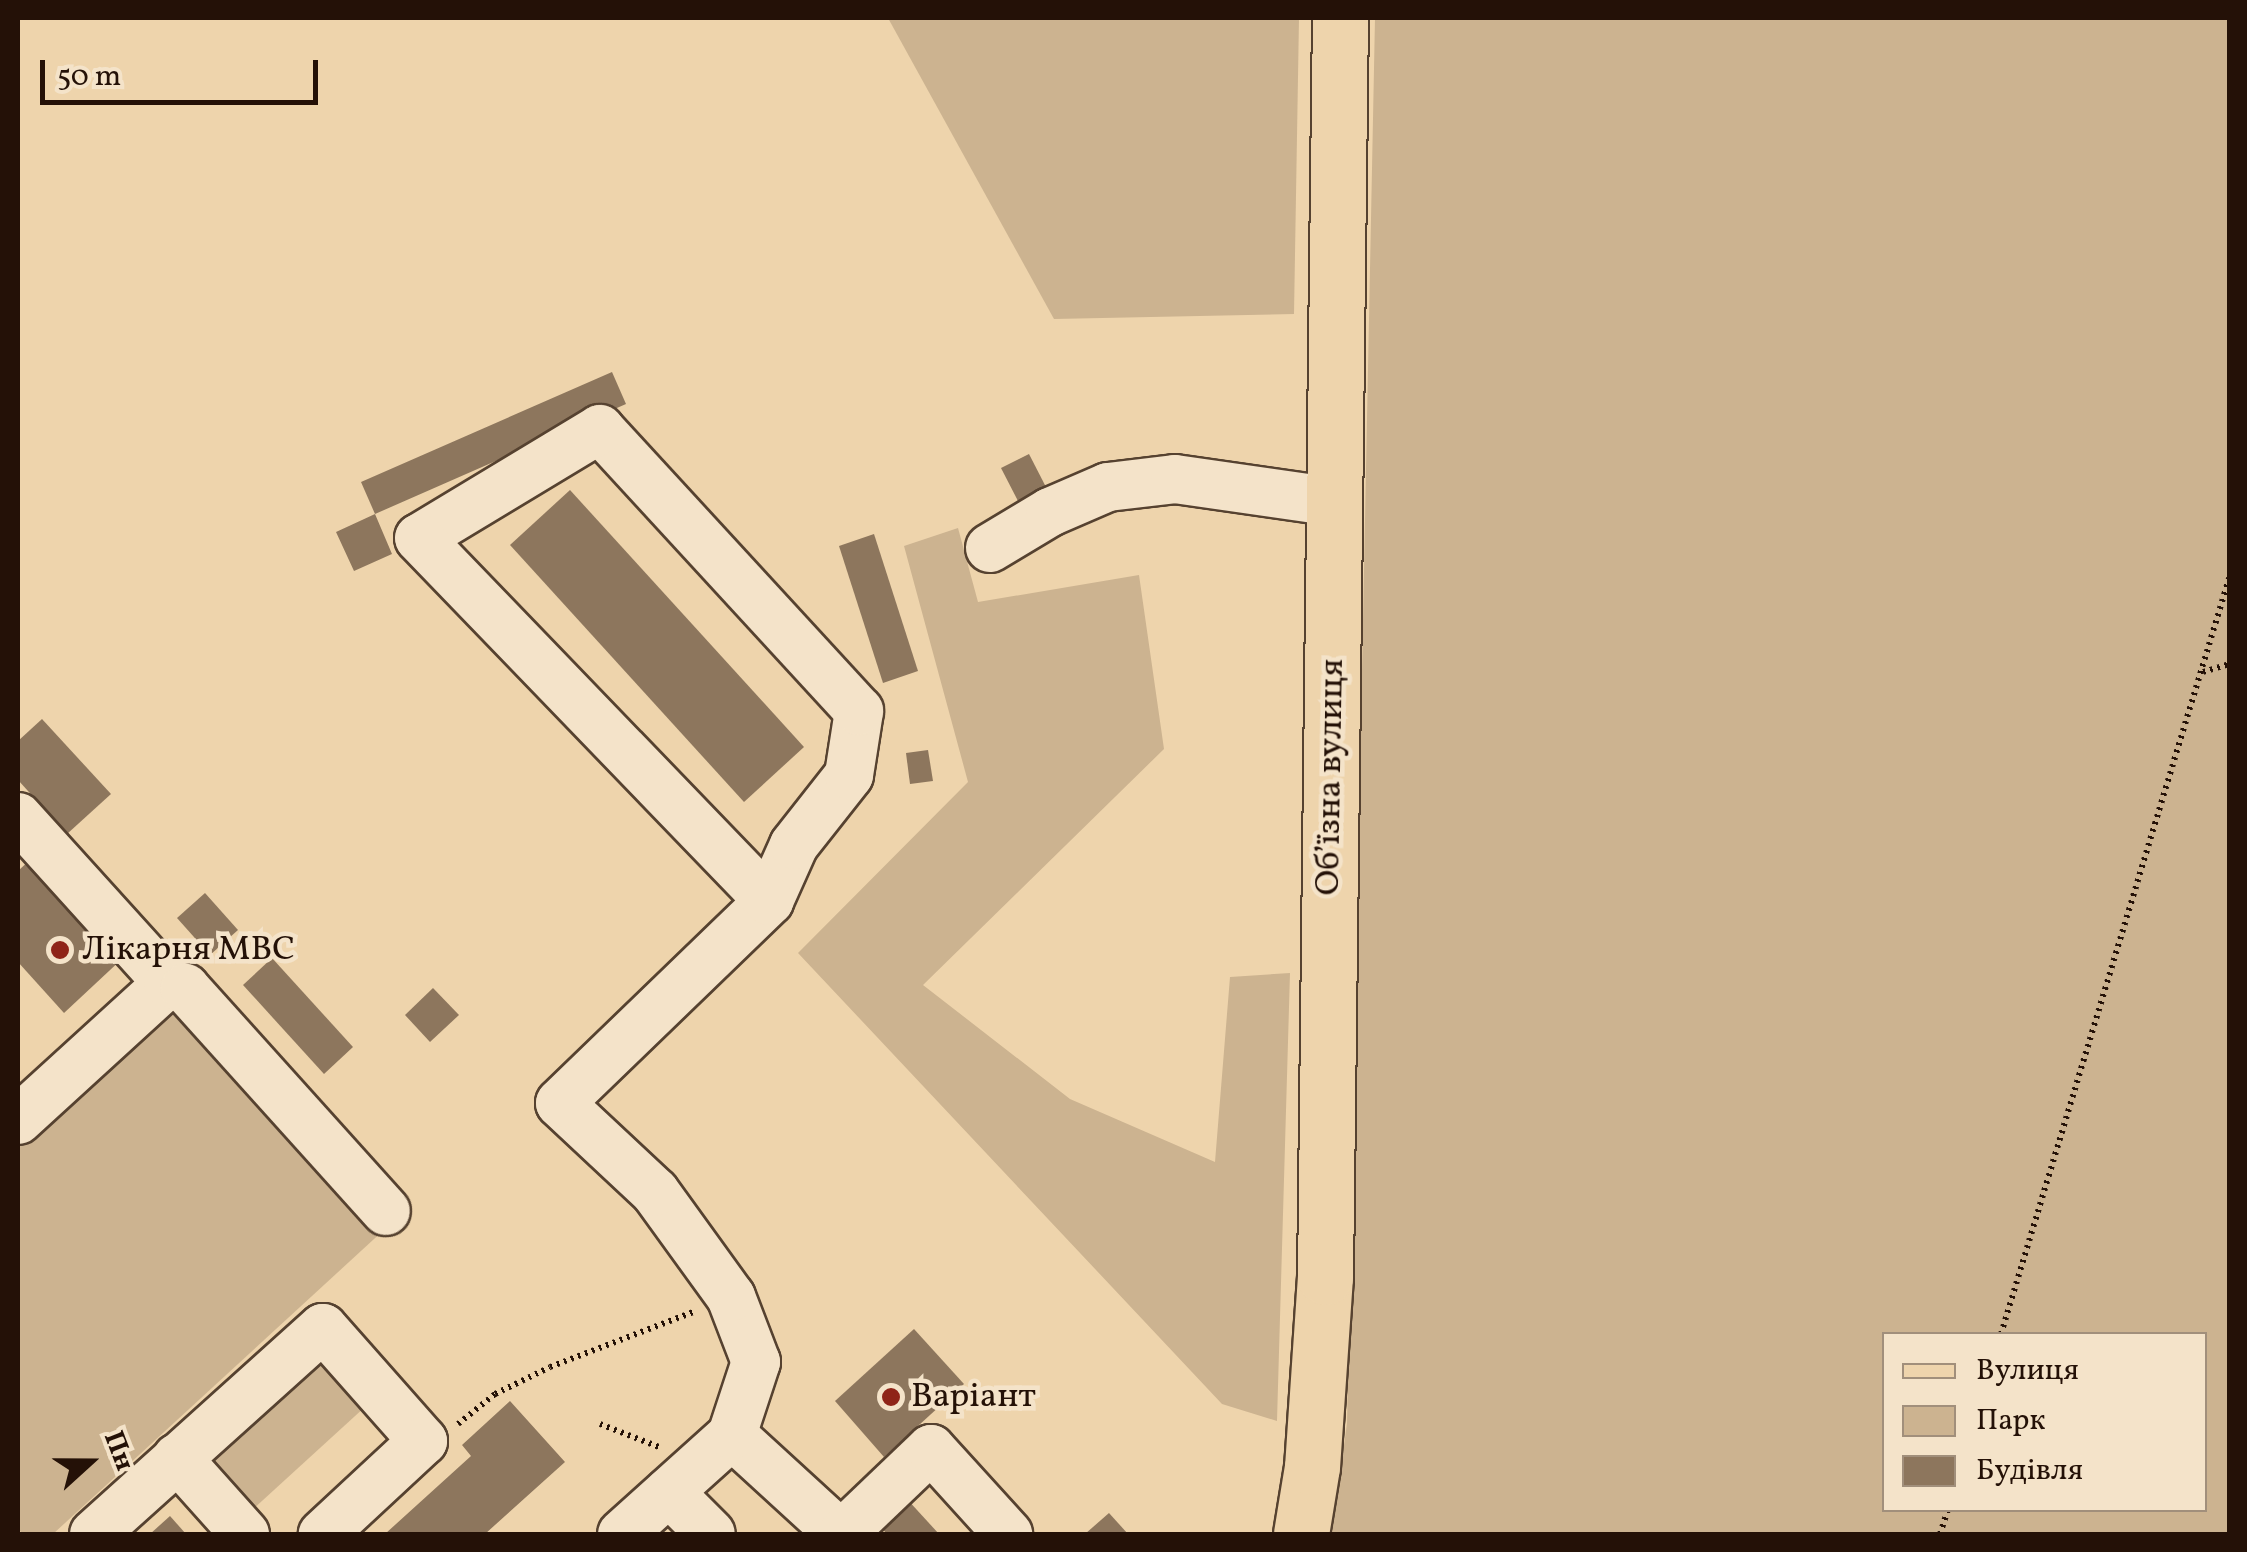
<!DOCTYPE html>
<html>
<head>
<meta charset="utf-8">
<style>
	body { margin:0 }
	#map { position:relative; width:2247px; height:1552px; overflow:hidden; background:#eed4ac; font-family:Vollkorn,serif }
	div>[style] { position:absolute }
	[style*='--x'] { left:calc(var(--x)*1px); top:calc(var(--y)*1px); width:calc(var(--w)*1px); rotate:calc(var(--a)*1deg) }
	.green>* { inset:0; background:#ccb390 }
	.building>* { inset:0; background:#8d765d }
	.path>* { height:6px; margin-top:-3px; transform-origin:0; background:repeating-linear-gradient(90deg,#241107 0 2.5px,transparent 0 7.5px) }
	.roads { filter:drop-shadow(2px 0 #564230) drop-shadow(-2px 0 #564230) drop-shadow(0 2px #564230) drop-shadow(0 -2px #564230) }
	.minor>* { height:48px; margin:-24px; padding:0 24px; transform-origin:24px; border-radius:24px; background:#f4e3c9 }
	.major>* { height:55px; margin:-27.5px; padding:0 27.5px; transform-origin:27.5px; border-radius:27.5px; background:#eed4ac }
	.dots>* { width:28px; height:28px; translate:-50% -50%; box-sizing:border-box; border:5px solid #f4e3c9; border-radius:50% }
	span { translate:-50% -50%; white-space:nowrap; text-align:center; line-height:1.15; -webkit-text-stroke:9px #f4e3c9; paint-order:stroke }
	.street-label { font-size:35px; color:#241107 }
	.poi-label { font-size:35px; color:#241107 }
	.left { translate:0 -50%; text-align:left }
	.frame { position:absolute; inset:0; border:20px solid #241107; pointer-events:none }
	.legend { position:absolute; left:1882px; top:1332px; width:325px; height:180px; box-sizing:border-box; background:#f4e3c9; border:2px solid #a18f7b; margin:0; padding:12px 18px; list-style:none; font-size:30px; color:#241107 }
	.legend li { display:flex; align-items:center; gap:20px; height:50px }
	.legend b { width:50px; border:2px solid #a18f7b }
	.north { position:absolute; left:40px; top:1412px; width:100px; height:100px; -webkit-text-stroke:8px #f4e3c9; paint-order:stroke; rotate:69deg; font-size:28px; font-weight:700; line-height:40px; text-align:center; color:#241107 }
	.north::after { content:''; display:block; margin:auto; width:35px; height:45px; background:#241107; clip-path:polygon(50% 0,100% 100%,50% 72%,0 100%) }
	.scale { position:absolute; left:40px; top:60px; width:278px; height:45px; box-sizing:border-box; border:5px solid #241107; border-top:0; padding-left:12px; font-size:30px; line-height:35px; white-space:nowrap; color:#241107; -webkit-text-stroke:8px #f4e3c9; paint-order:stroke }
</style>
</head>
<body>
<div id="map">
	<div class="green">
		<div style="clip-path:polygon(888px 18px,1299px 18px,1294px 314px,1054px 319px)"></div>
		<div style="clip-path:polygon(evenodd,1375px 18px,2229px 18px,2229px 1534px,1332px 1534px,1347px 1423px,1375px 18px,1884px 1334px,2204px 1334px,2204px 1510px,1884px 1510px,1884px 1334px)"></div>
		<div style="clip-path:polygon(958px 528px,978px 602px,1139px 575px,1164px 749px,923px 985px,1070px 1099px,1215px 1162px,1230px 977px,1290px 973px,1277px 1421px,1222px 1404px,798px 953px,968px 782px,904px 546px)"></div>
		<div style="clip-path:polygon(183px 1010px,386px 1228px,53px 1534px,23px 1534px,18px 1529px,18px 1131px,140px 1019px)"></div>
		<div style="clip-path:polygon(320px 1358px,366px 1406px,252px 1510px,197px 1462px)"></div>
	</div>
	<div class="building">
		<div style="clip-path:polygon(612px 372px,626px 404px,375px 514px,392px 554px,354px 571px,336px 532px,375px 514px,361px 482px)"></div>
		<div style="clip-path:polygon(1029px 454px,1048px 491px,1020px 505px,1001px 468px)"></div>
		<div style="clip-path:polygon(570px 490px,804px 747px,744px 802px,510px 545px)"></div>
		<div style="clip-path:polygon(874px 534px,918px 671px,883px 683px,839px 546px)"></div>
		<div style="clip-path:polygon(42px 719px,111px 794px,67px 834px,18px 780px,18px 741px)"></div>
		<div style="clip-path:polygon(928px 750px,933px 781px,910px 784px,906px 753px)"></div>
		<div style="clip-path:polygon(33px 857px,124px 957px,64px 1013px,18px 962px,18px 871px)"></div>
		<div style="clip-path:polygon(205px 893px,238px 930px,210px 955px,177px 918px)"></div>
		<div style="clip-path:polygon(272px 958px,353px 1047px,324px 1074px,243px 985px)"></div>
		<div style="clip-path:polygon(433px 988px,459px 1015px,430px 1042px,405px 1015px)"></div>
		<div style="clip-path:polygon(914px 1329px,964px 1384px,884px 1457px,835px 1401px)"></div>
		<div style="clip-path:polygon(510px 1401px,565px 1462px,485px 1534px,385px 1534px,471px 1456px,462px 1445px)"></div>
		<div style="clip-path:polygon(906px 1498px,939px 1534px,887px 1534px,878px 1524px)"></div>
		<div style="clip-path:polygon(1109px 1513px,1128px 1534px,1085px 1534px)"></div>
		<div style="clip-path:polygon(170px 1516px,186px 1534px,150px 1534px)"></div>
	</div>
	<div class="path">
		<div style="--x:2203;--y:672;--w:28;--a:-17"></div>
		<div style="--x:2001;--y:1334;--w:793;--a:-73.21"></div>
		<div style="--x:458;--y:1424;--w:48;--a:-39"></div>
		<div style="--x:495;--y:1394;--w:61;--a:-26.1"></div>
		<div style="--x:550;--y:1367;--w:153;--a:-21"></div>
		<div style="--x:600;--y:1424;--w:63;--a:21.3"></div>
		<div style="--x:1940;--y:1534;--w:25;--a:-72"></div>
	</div>
	<div class="roads">
		<div class="minor">
			<div style="--x:990;--y:548;--w:70;--a:-31"></div>
			<div style="--x:1050;--y:512;--w:63;--a:-23.3"></div>
			<div style="--x:1108;--y:487;--w:67;--a:-6.8"></div>
			<div style="--x:1175;--y:479;--w:162;--a:8.2"></div>
			<div style="--x:18;--y:817;--w:224;--a:47.9"></div>
			<div style="--x:18;--y:1120;--w:203;--a:-42.4"></div>
			<div style="--x:168;--y:983;--w:18;--a:16"></div>
			<div style="--x:185;--y:988;--w:300;--a:48"></div>
			<div style="--x:732;--y:1435;--w:147;--a:42.5"></div>
			<div style="--x:177;--y:1458;--w:102;--a:48.2"></div>
			<div style="--x:669;--y:1492;--w:59;--a:45"></div>
			<div style="--x:94;--y:1534;--w:308;--a:-42"></div>
			<div style="--x:323;--y:1328;--w:151;--a:48.5"></div>
			<div style="--x:423;--y:1441;--w:137;--a:137.1"></div>
			<div style="--x:622;--y:1534;--w:148;--a:-42"></div>
			<div style="--x:732;--y:1435;--w:77;--a:-71.8"></div>
			<div style="--x:756;--y:1362;--w:70;--a:-111"></div>
			<div style="--x:731;--y:1297;--w:130;--a:-125.9"></div>
			<div style="--x:655;--y:1192;--w:130;--a:-136.9"></div>
			<div style="--x:560;--y:1103;--w:291;--a:-44"></div>
			<div style="--x:769;--y:901;--w:61;--a:-65.9"></div>
			<div style="--x:794;--y:845;--w:89;--a:-51.8"></div>
			<div style="--x:849;--y:775;--w:65;--a:-81.1"></div>
			<div style="--x:859;--y:711;--w:383;--a:-132.6"></div>
			<div style="--x:600;--y:429;--w:211;--a:148.9"></div>
			<div style="--x:419;--y:538;--w:504;--a:46.04"></div>
			<div style="--x:842;--y:1534;--w:123;--a:-43.7"></div>
			<div style="--x:931;--y:1449;--w:115;--a:47.8"></div>
		</div>
		<div class="major">
			<div style="--x:1301;--y:1534;--w:68;--a:-80.7"></div>
			<div style="--x:1312;--y:1467;--w:190;--a:-86.1"></div>
			<div style="--x:1325;--y:1277;--w:1259;--a:-89.32"></div>
		</div>
	</div>
	<div class="dots">
		<div style="left:60px;top:950px;background:#8f2418"></div>
		<div style="left:891px;top:1397px;background:#8f2418"></div>
	</div>
	<div class="street-label">
		<span style="left:1331px;top:777px;rotate:-89deg">Об’їзна вулиця</span>
	</div>
	<div class="poi-label">
		<span class="left" style="left:82px;top:950px">Лікарня МВС</span>
		<span class="left" style="left:911px;top:1397px">Варіант</span>
	</div>
	<div class="frame"></div>
	<ul class="legend">
	<li><b style="height:12px;background:#eed4ac"></b>Вулиця</li>
	<li><b style="height:28px;background:#ccb390"></b>Парк</li>
	<li><b style="height:28px;background:#8d765d"></b>Будівля</li>
	</ul>
	<div class="north">Пн</div>
	<div class="scale">50 m</div>
</div>
</body>
</html>
